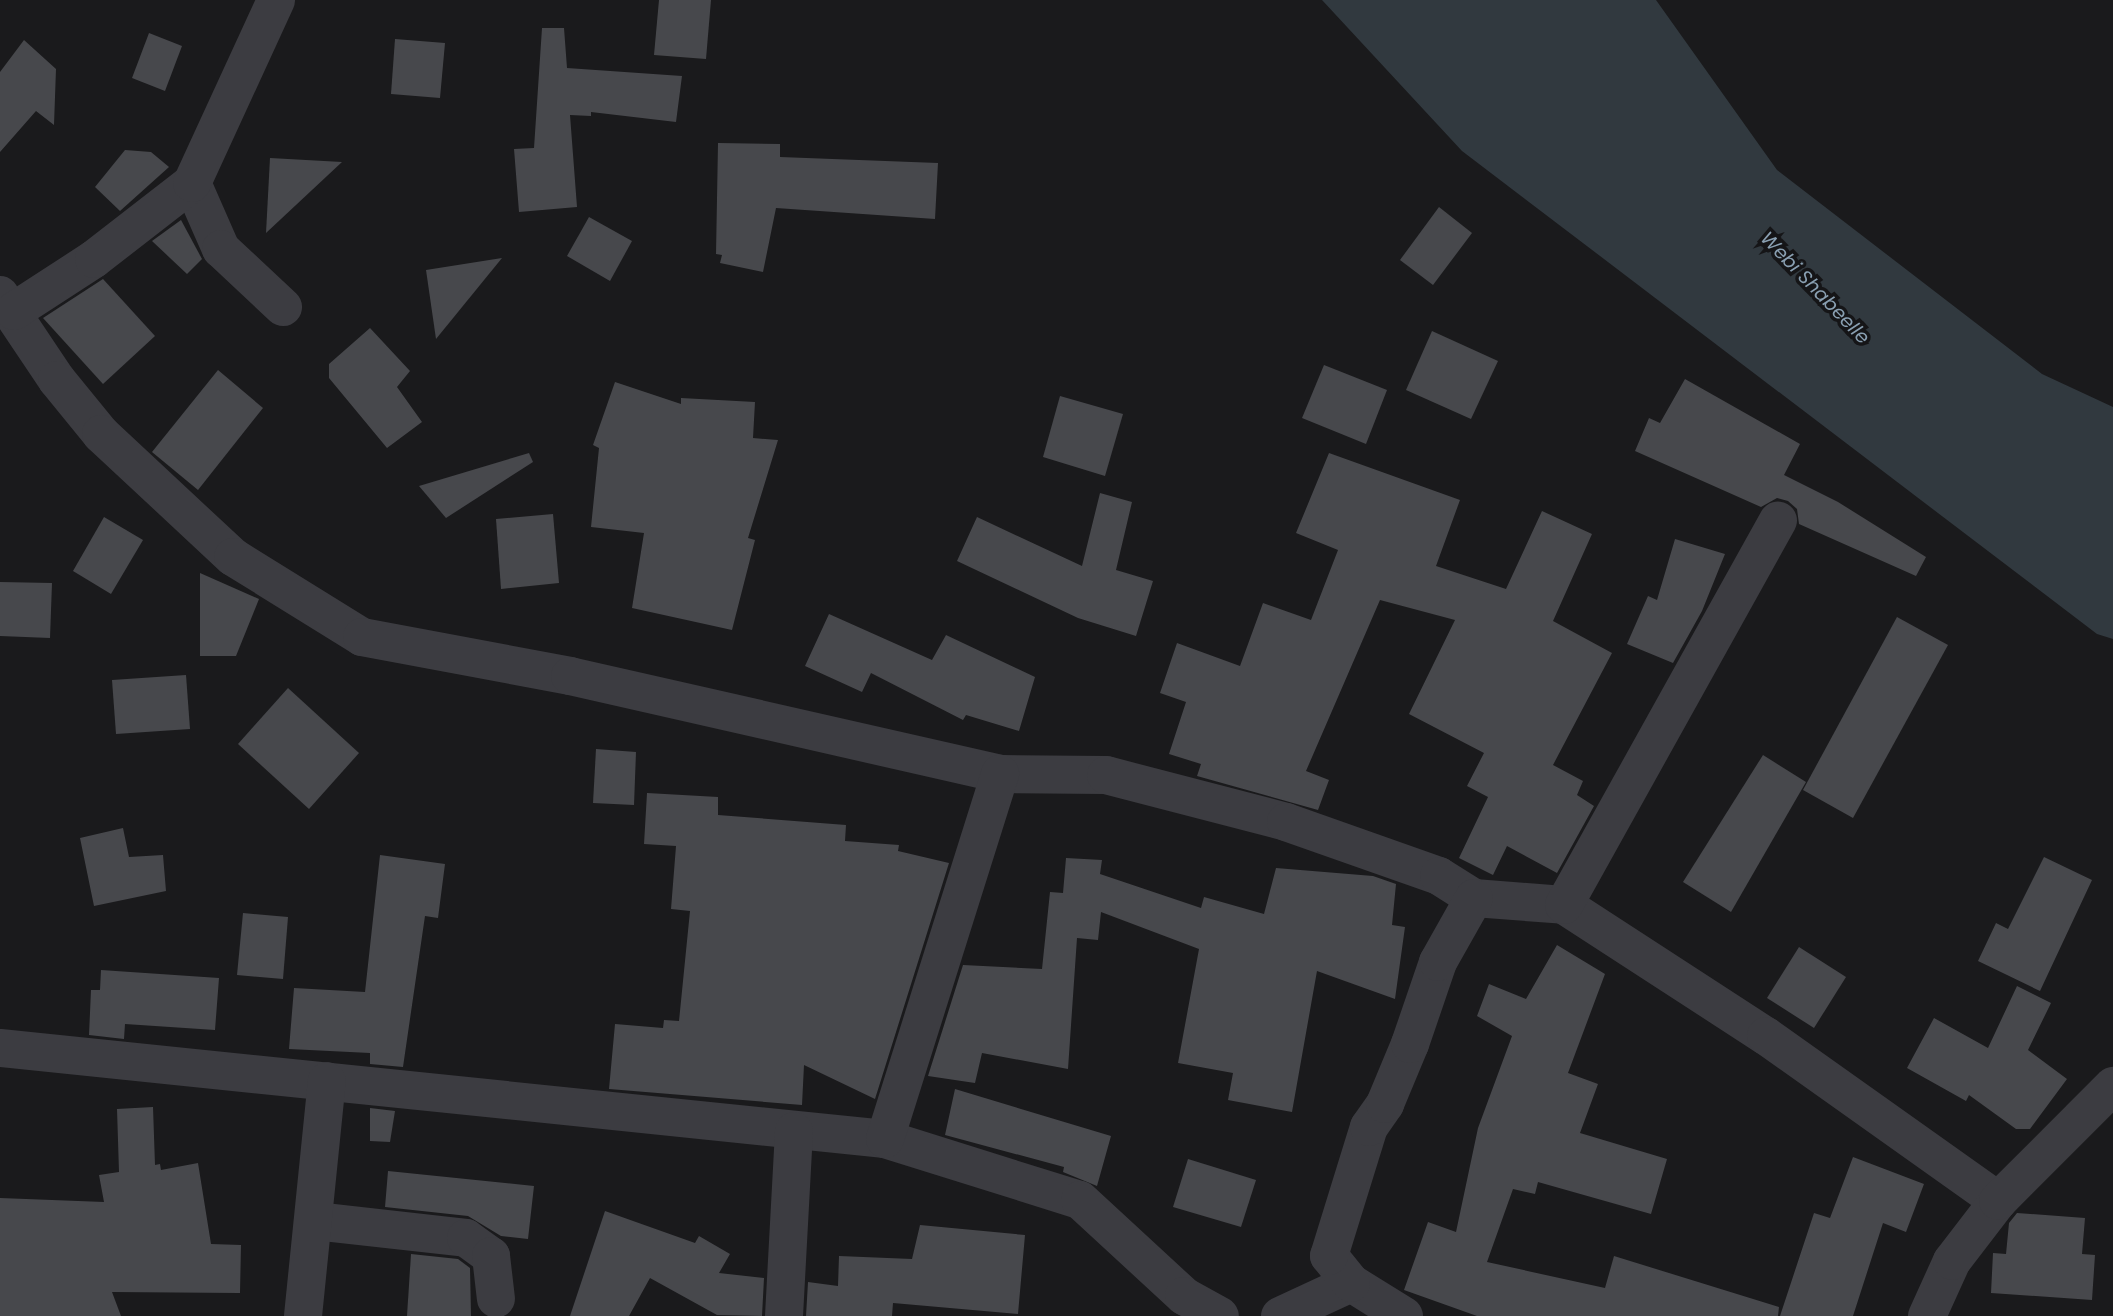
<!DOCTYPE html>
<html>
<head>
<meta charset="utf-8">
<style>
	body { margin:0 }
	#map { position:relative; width:2113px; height:1316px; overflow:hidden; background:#1a1a1c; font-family:Poppins,sans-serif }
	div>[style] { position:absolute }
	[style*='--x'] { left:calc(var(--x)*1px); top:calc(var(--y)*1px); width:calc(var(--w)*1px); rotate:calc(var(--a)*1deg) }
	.water>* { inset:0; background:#31393f }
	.building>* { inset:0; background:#47484c }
	.minor>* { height:38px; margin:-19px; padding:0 19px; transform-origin:19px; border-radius:19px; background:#3c3c41 }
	span { translate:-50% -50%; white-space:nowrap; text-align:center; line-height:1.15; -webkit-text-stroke:7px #151517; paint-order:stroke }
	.water-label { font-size:19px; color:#899fb1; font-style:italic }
</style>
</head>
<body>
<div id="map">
	<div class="water">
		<div style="clip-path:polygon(1322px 0,1656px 0,1777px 170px,2042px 374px,2113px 407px,2113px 639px,2097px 634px,1462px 151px)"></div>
	</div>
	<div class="building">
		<div style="clip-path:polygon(659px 0,711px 0,706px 59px,654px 55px)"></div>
		<div style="clip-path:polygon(542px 28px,564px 28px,567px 68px,682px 76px,676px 122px,591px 112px,591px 116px,570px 115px,577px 207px,519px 212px,514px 149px,534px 148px)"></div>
		<div style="clip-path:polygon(149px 33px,182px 46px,165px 91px,132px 78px)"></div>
		<div style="clip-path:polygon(395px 39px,445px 43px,440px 98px,391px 94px)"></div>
		<div style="clip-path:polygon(24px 40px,56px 69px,54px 125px,36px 111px,0 152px,0 72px)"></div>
		<div style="clip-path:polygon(718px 143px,780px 144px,780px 157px,938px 163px,935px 219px,776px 208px,763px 272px,720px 263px,722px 255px,716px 254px)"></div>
		<div style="clip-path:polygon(125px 150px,151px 152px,169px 167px,120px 211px,95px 187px)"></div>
		<div style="clip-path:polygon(270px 158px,342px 162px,266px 233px)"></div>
		<div style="clip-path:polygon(1439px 207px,1472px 233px,1433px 285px,1400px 260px)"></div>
		<div style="clip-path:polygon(589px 217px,632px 241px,610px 281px,567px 256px)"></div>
		<div style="clip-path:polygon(181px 220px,202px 259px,187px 274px,152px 241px)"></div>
		<div style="clip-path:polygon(502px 258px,436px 339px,426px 270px)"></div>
		<div style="clip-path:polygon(103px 279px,155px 336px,103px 384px,43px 318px)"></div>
		<div style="clip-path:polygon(370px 328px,410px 371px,397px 387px,422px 422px,387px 448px,329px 378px,329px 364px)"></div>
		<div style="clip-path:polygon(1432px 331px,1498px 361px,1471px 419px,1406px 390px)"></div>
		<div style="clip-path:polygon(1324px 365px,1387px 390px,1366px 444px,1302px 418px)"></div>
		<div style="clip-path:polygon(218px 370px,263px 408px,198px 490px,152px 452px)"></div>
		<div style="clip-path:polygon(1685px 379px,1800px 444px,1784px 475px,1838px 502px,1926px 557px,1916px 576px,1799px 524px,1797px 509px,1788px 501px,1777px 498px,1761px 507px,1635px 451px,1649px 418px,1660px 423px)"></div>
		<div style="clip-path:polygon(615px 382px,681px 404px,681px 398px,755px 402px,753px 438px,778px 440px,748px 538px,755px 540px,732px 630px,632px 608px,644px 533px,591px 527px,599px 448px,593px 445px)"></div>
		<div style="clip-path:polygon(1060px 396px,1123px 414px,1105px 476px,1043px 457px)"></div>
		<div style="clip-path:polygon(529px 453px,533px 462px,446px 518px,419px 486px)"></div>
		<div style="clip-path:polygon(1329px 453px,1460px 500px,1436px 566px,1506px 589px,1542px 511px,1592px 534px,1553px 621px,1612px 653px,1553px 765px,1583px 781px,1577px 795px,1594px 806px,1557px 873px,1507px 846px,1493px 875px,1459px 858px,1488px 797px,1467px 786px,1484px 753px,1409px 714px,1455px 620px,1380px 600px,1306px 771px,1329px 780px,1318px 810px,1197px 776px,1201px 764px,1169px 754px,1186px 702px,1160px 693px,1177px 643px,1240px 666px,1263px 603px,1311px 620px,1338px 550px,1296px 533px)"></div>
		<div style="clip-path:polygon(1100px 493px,1132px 502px,1116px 570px,1153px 581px,1136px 636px,1078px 618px,957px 561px,977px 517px,1082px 566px)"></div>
		<div style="clip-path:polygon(553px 514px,559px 583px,501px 589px,496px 519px)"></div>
		<div style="clip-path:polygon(104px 517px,143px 540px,111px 594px,73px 571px)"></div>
		<div style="clip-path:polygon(1675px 539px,1725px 554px,1702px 611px,1673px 663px,1627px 644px,1648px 596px,1657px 600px)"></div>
		<div style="clip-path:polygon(200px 573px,259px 599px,236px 656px,200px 656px)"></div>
		<div style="clip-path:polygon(0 582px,52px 583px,50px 638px,0 636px)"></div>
		<div style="clip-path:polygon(829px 614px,932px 660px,946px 635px,1035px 677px,1019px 731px,966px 715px,963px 720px,871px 673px,862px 692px,805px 666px)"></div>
		<div style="clip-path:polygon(1897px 617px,1948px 645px,1853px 818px,1803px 790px)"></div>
		<div style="clip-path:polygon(186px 675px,190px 729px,116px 734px,112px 680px)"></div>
		<div style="clip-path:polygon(288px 688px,359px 753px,309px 809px,238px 744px)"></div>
		<div style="clip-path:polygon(596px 749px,636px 752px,634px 805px,593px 803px)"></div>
		<div style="clip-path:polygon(1763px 755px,1806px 782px,1731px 912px,1683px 882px)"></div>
		<div style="clip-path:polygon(647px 793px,718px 797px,718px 815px,846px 825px,845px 841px,899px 845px,898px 851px,949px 863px,875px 1099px,804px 1065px,802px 1105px,609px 1089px,615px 1024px,663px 1028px,664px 1020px,679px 1021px,690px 911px,671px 909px,676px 846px,644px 844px)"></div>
		<div style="clip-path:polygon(123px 828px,129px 857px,163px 855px,166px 891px,94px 906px,80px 838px)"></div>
		<div style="clip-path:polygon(380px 855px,445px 864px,438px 918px,425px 916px,403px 1067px,370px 1064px,370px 1053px,289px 1049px,294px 988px,365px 992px)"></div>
		<div style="clip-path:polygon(2044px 857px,2092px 880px,2040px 991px,1978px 961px,1996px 923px,2008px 929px)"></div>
		<div style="clip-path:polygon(1066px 858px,1102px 860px,1100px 874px,1201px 908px,1204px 897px,1264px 914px,1276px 868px,1373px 876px,1396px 884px,1392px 925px,1405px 927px,1395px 999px,1317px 971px,1292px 1112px,1228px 1100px,1233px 1073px,1178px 1063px,1199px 949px,1101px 912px,1098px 940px,1077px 938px,1068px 1069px,982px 1053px,975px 1083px,928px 1076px,963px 965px,1042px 969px,1050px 892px,1063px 893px)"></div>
		<div style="clip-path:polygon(243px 913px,288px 917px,283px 979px,237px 975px)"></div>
		<div style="clip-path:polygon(1557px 945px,1605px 974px,1568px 1073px,1598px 1084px,1580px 1133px,1667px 1159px,1651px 1214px,1538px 1182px,1535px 1194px,1513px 1189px,1487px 1262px,1605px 1288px,1614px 1256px,1779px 1307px,1778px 1316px,1477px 1316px,1404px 1290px,1428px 1222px,1456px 1232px,1478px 1128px,1512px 1036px,1477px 1016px,1489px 984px,1526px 999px)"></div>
		<div style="clip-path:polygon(1799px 947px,1846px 977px,1814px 1028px,1767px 998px)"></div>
		<div style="clip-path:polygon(101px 970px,219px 978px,215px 1030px,125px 1024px,124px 1039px,89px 1035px,91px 990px,100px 990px)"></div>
		<div style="clip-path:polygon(2017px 986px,2051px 1003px,2028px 1050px,2067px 1079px,2030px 1129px,2016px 1129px,1969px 1095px,1966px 1101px,1907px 1068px,1934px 1018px,1988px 1048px)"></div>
		<div style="clip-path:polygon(955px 1089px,1111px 1136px,1097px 1186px,1063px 1172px,1064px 1167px,945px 1135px)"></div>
		<div style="clip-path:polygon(153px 1107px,155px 1165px,160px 1164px,161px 1170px,198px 1163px,211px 1244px,241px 1245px,240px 1293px,112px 1292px,121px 1316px,0 1316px,0 1198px,104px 1202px,99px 1175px,119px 1172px,117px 1109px)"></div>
		<div style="clip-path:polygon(370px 1108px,395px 1111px,390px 1142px,370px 1141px)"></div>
		<div style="clip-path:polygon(1853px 1157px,1924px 1184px,1906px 1232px,1883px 1223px,1853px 1316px,1780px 1316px,1814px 1213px,1830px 1218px)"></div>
		<div style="clip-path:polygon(1188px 1159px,1256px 1180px,1241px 1227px,1173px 1207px)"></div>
		<div style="clip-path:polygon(388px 1171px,534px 1186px,528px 1239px,501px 1236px,468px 1216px,385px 1207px)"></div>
		<div style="clip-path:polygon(605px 1211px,695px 1243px,699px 1236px,730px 1254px,719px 1273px,764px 1278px,762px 1316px,717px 1315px,650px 1278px,629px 1316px,570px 1316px)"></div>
		<div style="clip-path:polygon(2017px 1213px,2085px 1218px,2082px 1254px,2095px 1255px,2092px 1300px,1991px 1293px,1993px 1253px,2006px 1254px,2009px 1223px)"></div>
		<div style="clip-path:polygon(920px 1225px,1025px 1235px,1018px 1314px,893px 1303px,892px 1316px,806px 1316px,808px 1282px,838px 1286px,839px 1256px,912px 1259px)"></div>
		<div style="clip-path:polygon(411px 1254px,458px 1259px,470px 1268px,471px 1316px,407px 1316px)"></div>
	</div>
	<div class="minor">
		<div style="--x:192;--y:183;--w:72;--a:66.3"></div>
		<div style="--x:221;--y:249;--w:85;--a:43.1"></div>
		<div style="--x:0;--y:295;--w:102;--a:56.2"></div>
		<div style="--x:57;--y:380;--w:70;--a:50.8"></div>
		<div style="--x:101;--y:434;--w:180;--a:43"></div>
		<div style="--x:233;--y:557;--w:152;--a:31.8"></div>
		<div style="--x:362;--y:637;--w:212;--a:10.6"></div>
		<div style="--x:570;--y:676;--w:441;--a:12.8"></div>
		<div style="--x:1000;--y:774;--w:106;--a:0.5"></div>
		<div style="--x:1106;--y:775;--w:186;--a:14.6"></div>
		<div style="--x:1286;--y:822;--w:162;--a:19.4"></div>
		<div style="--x:1439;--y:876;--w:41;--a:32.2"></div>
		<div style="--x:1474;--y:898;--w:90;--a:4.4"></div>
		<div style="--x:1564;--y:905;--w:241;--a:33"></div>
		<div style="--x:1766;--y:1036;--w:285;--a:35.4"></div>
		<div style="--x:14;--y:311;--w:95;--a:-33"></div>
		<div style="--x:94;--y:259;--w:124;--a:-37.8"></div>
		<div style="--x:192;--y:183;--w:201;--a:-65.3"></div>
		<div style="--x:1564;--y:905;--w:440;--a:-60.9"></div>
		<div style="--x:0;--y:1048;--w:890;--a:5.87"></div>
		<div style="--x:885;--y:1139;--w:204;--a:17.4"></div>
		<div style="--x:1080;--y:1200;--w:142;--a:42.7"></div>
		<div style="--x:1184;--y:1296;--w:41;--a:29.1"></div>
		<div style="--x:885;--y:1139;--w:383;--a:-72.5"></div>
		<div style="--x:315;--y:1221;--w:152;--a:6.4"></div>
		<div style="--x:466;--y:1238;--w:31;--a:36"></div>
		<div style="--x:491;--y:1256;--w:43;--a:83.4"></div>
		<div style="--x:303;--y:1316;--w:236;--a:-84.2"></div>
		<div style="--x:784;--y:1316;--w:185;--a:-86.9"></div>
		<div style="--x:1280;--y:1316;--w:78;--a:-24.9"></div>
		<div style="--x:1404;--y:1316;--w:62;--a:-148.1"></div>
		<div style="--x:1351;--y:1283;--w:35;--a:-129"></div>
		<div style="--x:1329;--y:1256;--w:135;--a:-72.8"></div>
		<div style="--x:1369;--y:1127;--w:28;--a:-55"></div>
		<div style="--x:1385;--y:1104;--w:65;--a:-67.4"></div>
		<div style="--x:1410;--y:1044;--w:87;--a:-71.1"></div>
		<div style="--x:1438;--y:962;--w:73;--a:-60.6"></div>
		<div style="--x:1927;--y:1316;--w:60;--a:-65.6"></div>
		<div style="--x:1952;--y:1261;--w:76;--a:-52.5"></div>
		<div style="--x:1998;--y:1201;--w:163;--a:-45"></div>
	</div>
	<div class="water-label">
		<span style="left:1815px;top:288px;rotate:46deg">Webi Shabeelle</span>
	</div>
</div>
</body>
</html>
